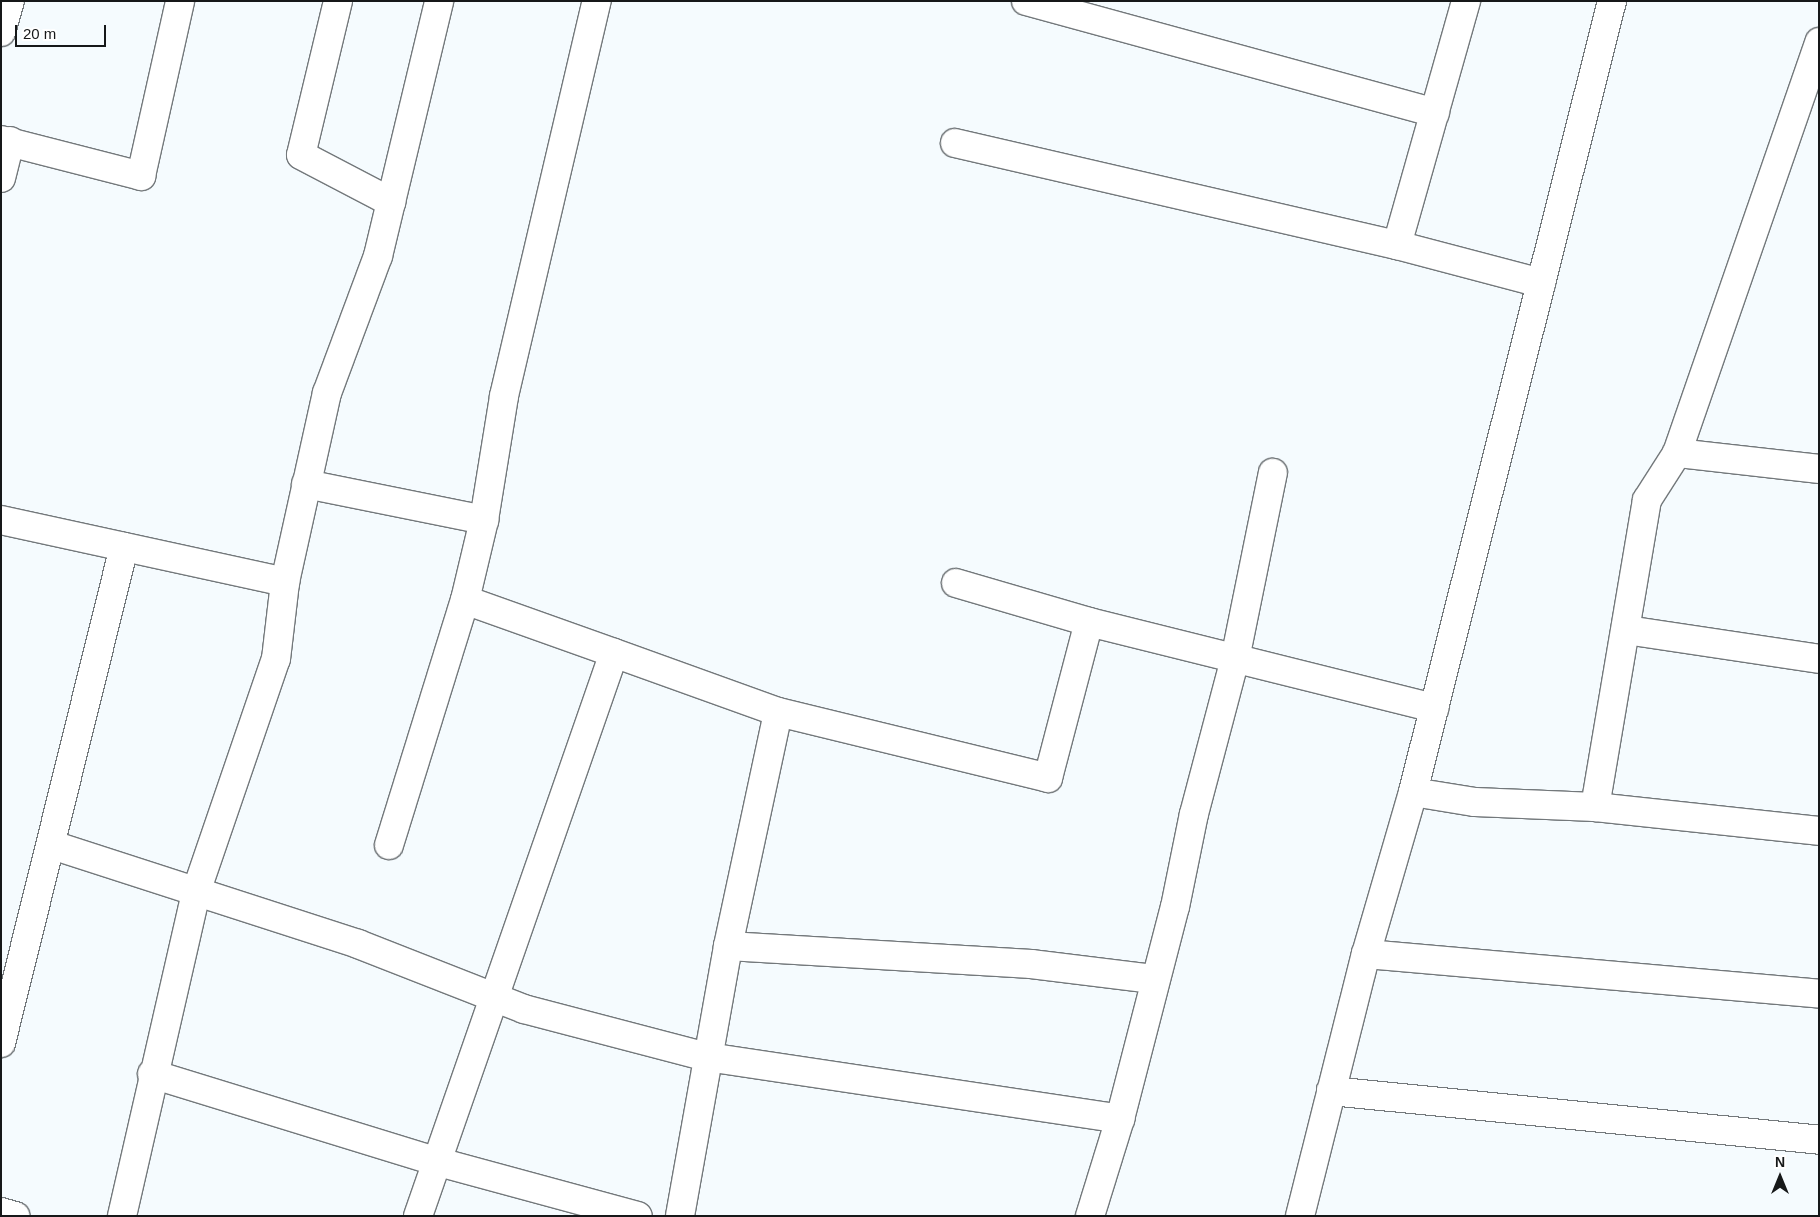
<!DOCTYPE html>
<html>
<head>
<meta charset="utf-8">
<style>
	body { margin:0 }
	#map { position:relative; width:1820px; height:1217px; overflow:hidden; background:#f5fbfe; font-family:Arial,sans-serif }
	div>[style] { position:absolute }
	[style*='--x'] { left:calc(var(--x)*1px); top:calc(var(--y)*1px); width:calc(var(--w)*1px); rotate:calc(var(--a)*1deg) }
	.roads { filter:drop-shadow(1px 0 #73787b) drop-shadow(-1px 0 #73787b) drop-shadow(0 1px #73787b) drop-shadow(0 -1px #73787b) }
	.minor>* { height:28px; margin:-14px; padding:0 14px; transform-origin:14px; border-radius:14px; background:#fff }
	span { translate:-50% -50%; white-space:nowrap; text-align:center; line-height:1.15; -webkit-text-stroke:5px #fff; paint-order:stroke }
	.frame { position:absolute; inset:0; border:2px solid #161819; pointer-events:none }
	.north { position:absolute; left:1755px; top:1152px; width:50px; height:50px; -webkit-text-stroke:4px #fff; paint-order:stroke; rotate:0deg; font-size:14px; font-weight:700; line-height:20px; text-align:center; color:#161819 }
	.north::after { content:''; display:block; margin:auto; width:18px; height:22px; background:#161819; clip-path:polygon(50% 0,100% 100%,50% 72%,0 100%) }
	.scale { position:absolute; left:15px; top:25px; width:91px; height:22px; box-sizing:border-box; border:2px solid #161819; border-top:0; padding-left:6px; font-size:15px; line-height:18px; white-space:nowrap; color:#161819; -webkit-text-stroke:4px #fff; paint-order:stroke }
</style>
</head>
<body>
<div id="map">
	<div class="roads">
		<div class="minor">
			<div style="--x:338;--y:1;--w:158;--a:103.5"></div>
			<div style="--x:301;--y:155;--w:102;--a:27.6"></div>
			<div style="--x:1026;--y:1;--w:424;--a:15.3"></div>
			<div style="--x:1;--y:32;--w:32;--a:-74"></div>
			<div style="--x:1;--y:140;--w:145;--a:14.4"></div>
			<div style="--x:141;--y:176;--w:179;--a:-77.4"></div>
			<div style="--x:955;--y:143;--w:454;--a:13"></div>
			<div style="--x:1397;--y:245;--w:149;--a:14.8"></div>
			<div style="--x:1;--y:178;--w:38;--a:-76"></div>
			<div style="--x:1397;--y:245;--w:254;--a:-74.2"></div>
			<div style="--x:1677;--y:453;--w:143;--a:6.4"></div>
			<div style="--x:306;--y:484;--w:182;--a:11.4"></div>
			<div style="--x:1;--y:520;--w:291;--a:12.3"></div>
			<div style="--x:956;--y:583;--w:139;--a:16.3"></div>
			<div style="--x:1089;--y:622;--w:356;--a:14"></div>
			<div style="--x:1626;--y:630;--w:195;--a:8.5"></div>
			<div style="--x:614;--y:653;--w:174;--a:19.8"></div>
			<div style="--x:778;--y:712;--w:278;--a:13.7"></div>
			<div style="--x:1048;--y:778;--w:161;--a:-75.3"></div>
			<div style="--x:1413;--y:792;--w:63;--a:9.2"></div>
			<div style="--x:1475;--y:802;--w:120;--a:2.4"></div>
			<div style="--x:1595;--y:807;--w:225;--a:6.1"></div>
			<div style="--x:1595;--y:807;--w:311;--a:-80.4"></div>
			<div style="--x:1647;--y:500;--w:56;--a:-57.4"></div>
			<div style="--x:1677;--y:453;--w:435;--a:-70.9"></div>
			<div style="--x:52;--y:845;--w:322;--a:17.9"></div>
			<div style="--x:358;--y:944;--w:178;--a:21.4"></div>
			<div style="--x:524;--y:1009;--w:189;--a:14.7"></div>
			<div style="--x:707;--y:1057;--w:418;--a:8.5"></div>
			<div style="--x:389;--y:845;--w:257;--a:-72.8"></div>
			<div style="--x:728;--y:946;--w:304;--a:3.4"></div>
			<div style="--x:1031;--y:964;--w:123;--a:7"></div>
			<div style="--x:1366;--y:954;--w:455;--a:5"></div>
			<div style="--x:1;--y:1043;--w:511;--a:-76.07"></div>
			<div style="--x:152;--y:1074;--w:296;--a:17.1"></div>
			<div style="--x:435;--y:1161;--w:210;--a:15.2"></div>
			<div style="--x:1331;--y:1091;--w:490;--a:5.7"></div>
			<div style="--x:1;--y:1212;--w:15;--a:16"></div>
			<div style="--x:122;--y:1216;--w:332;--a:-77.1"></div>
			<div style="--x:196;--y:892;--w:246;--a:-71.1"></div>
			<div style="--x:276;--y:659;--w:78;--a:-83.3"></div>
			<div style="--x:285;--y:582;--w:194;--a:-77.5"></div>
			<div style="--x:327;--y:393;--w:146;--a:-69.6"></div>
			<div style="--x:378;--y:256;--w:262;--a:-76.5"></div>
			<div style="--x:418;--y:1216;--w:596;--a:-70.81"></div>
			<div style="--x:614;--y:653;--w:158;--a:-160.4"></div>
			<div style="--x:465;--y:600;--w:82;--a:-76.6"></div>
			<div style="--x:484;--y:520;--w:126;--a:-80.8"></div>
			<div style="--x:504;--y:396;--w:406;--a:-76.8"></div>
			<div style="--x:680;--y:1216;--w:274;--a:-79.9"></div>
			<div style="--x:728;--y:946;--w:239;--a:-77.9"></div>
			<div style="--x:1090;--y:1216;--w:102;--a:-72.8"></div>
			<div style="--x:1120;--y:1119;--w:219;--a:-75.5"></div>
			<div style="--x:1175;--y:907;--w:95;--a:-78.5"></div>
			<div style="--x:1194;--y:814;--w:160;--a:-75.2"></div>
			<div style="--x:1235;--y:659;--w:190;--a:-78.5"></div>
			<div style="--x:1300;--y:1216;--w:270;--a:-75.9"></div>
			<div style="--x:1366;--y:954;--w:169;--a:-73.8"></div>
			<div style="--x:1413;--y:792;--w:816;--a:-75.88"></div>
		</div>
	</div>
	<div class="frame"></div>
	<div class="north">N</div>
	<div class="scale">20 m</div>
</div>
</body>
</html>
